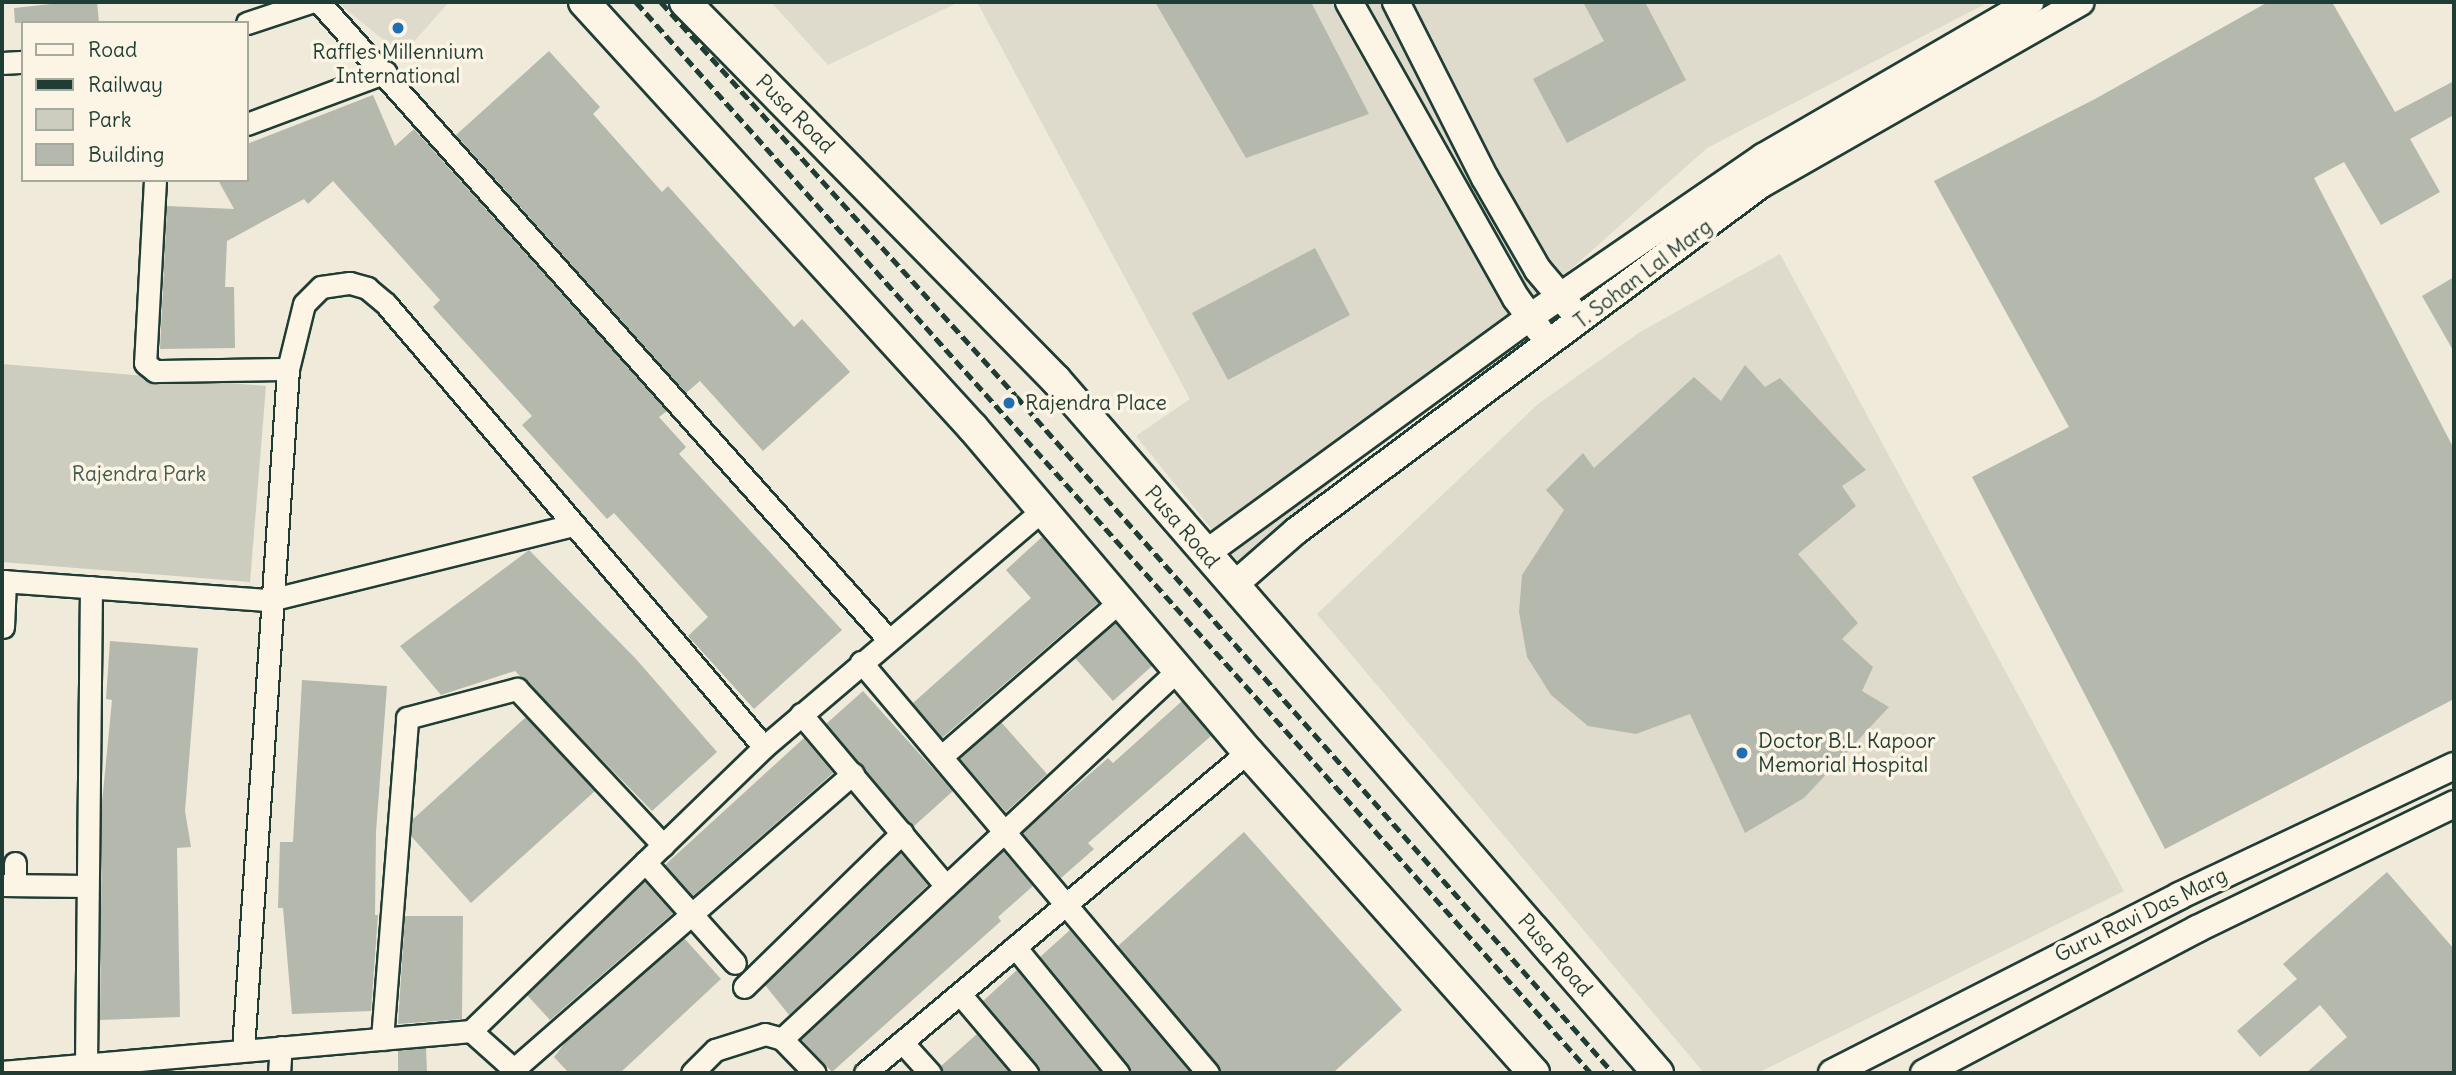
<!DOCTYPE html>
<html>
<head>
<meta charset="utf-8">
<style>
	body { margin:0 }
	#map { position:relative; width:2456px; height:1075px; overflow:hidden; background:#efeada; font-family:Delius,sans-serif }
	div>[style] { position:absolute }
	[style*='--x'] { left:calc(var(--x)*1px); top:calc(var(--y)*1px); width:calc(var(--w)*1px); rotate:calc(var(--a)*1deg) }
	.built>* { inset:0; background:#dedbcc }
	.green>* { inset:0; background:#cccdbf }
	.building>* { inset:0; background:#b5b9ad }
	.roads { filter:drop-shadow(2px 0 #1f3d34) drop-shadow(-2px 0 #1f3d34) drop-shadow(0 2px #1f3d34) drop-shadow(0 -2px #1f3d34) }
	.minor>* { height:21px; margin:-10.5px; padding:0 10.5px; transform-origin:10.5px; border-radius:10.5px; background:#fcf5e5 }
	.tertiary>* { height:26px; margin:-13px; padding:0 13px; transform-origin:13px; border-radius:13px; background:#fcf5e5 }
	.secondary>* { height:30px; margin:-15px; padding:0 15px; transform-origin:15px; border-radius:15px; background:#fcf5e5 }
	.rail>* { height:5px; margin-top:-2.5px; transform-origin:0; background:repeating-linear-gradient(90deg,#1f3d34 0 10px,transparent 0 15px) }
	.dots>* { width:19px; height:19px; translate:-50% -50%; box-sizing:border-box; border:4px solid #fcf5e5; border-radius:50% }
	span { translate:-50% -50%; white-space:nowrap; text-align:center; line-height:1.15; -webkit-text-stroke:7px #fcf5e5; paint-order:stroke }
	.poi-label { font-size:21px; color:#1f3d34 }
	.left { translate:0 -50%; text-align:left }
	.street-label { font-size:21px; color:#1f3d34 }
	.park-label { font-size:21px; color:#425a50 }
	.frame { position:absolute; inset:0; border:4px solid #1f3d34; pointer-events:none }
	.legend { position:absolute; left:21px; top:21px; width:228px; height:161px; box-sizing:border-box; background:#fcf5e5; border:2px solid #a4ab9e; margin:0; padding:9px 12px; list-style:none; font-size:21px; color:#1f3d34 }
	.legend li { display:flex; align-items:center; gap:14px; height:35px }
	.legend b { width:35px; border:2px solid #a4ab9e }
</style>
</head>
<body>
<div id="map">
	<div class="built">
		<div style="clip-path:polygon(337px 2px,449px 2px,402px 55px)"></div>
		<div style="clip-path:polygon(771px 2px,959px 2px,828px 65px)"></div>
		<div style="clip-path:polygon(977px 2px,1989px 2px,1707px 148px,1240px 564px,1136px 436px,1190px 399px)"></div>
		<div style="clip-path:polygon(1780px 254px,2124px 891px,1758px 1073px,1704px 1073px,1317px 614px,1538px 404px,1640px 332px)"></div>
	</div>
	<div class="green">
		<div style="clip-path:polygon(2px 364px,266px 386px,250px 582px,2px 562px)"></div>
	</div>
	<div class="building">
		<div style="clip-path:polygon(69px 2px,97px 2px,99px 23px,15px 23px,14px 8px)"></div>
		<div style="clip-path:polygon(1155px 2px,1311px 2px,1369px 114px,1246px 158px)"></div>
		<div style="clip-path:polygon(1583px 2px,1645px 2px,1686px 80px,1567px 143px,1533px 79px,1604px 41px)"></div>
		<div style="clip-path:polygon(2268px 2px,2332px 2px,2395px 112px,2454px 81px,2454px 115px,2410px 139px,2440px 192px,2381px 225px,2344px 162px,2314px 178px,2454px 449px,2454px 699px,2165px 849px,1972px 477px,2069px 427px,1934px 181px,2095px 99px)"></div>
		<div style="clip-path:polygon(549px 51px,600px 107px,593px 114px,662px 192px,668px 186px,794px 327px,802px 319px,850px 372px,763px 451px,700px 381px,686px 393px,456px 135px)"></div>
		<div style="clip-path:polygon(373px 95px,395px 146px,414px 129px,667px 411px,659px 417px,686px 447px,679px 454px,842px 630px,754px 709px,688px 636px,708px 617px,614px 513px,607px 519px,522px 425px,532px 416px,433px 307px,440px 300px,333px 181px,308px 204px,304px 199px,227px 241px,225px 287px,234px 287px,235px 348px,160px 349px,167px 206px,234px 209px,218px 180px,247px 180px,247px 144px)"></div>
		<div style="clip-path:polygon(1315px 248px,1350px 315px,1228px 380px,1192px 313px)"></div>
		<div style="clip-path:polygon(2454px 277px,2454px 352px,2422px 296px)"></div>
		<div style="clip-path:polygon(1745px 365px,1765px 387px,1780px 378px,1866px 470px,1842px 486px,1856px 506px,1798px 554px,1858px 623px,1842px 639px,1873px 667px,1862px 691px,1889px 707px,1804px 798px,1745px 833px,1690px 714px,1636px 734px,1588px 726px,1551px 695px,1527px 657px,1519px 612px,1522px 575px,1564px 510px,1546px 490px,1583px 453px,1594px 468px,1694px 377px,1721px 401px)"></div>
		<div style="clip-path:polygon(1042px 537px,1098px 603px,942px 738px,913px 703px,1031px 598px,1006px 570px)"></div>
		<div style="clip-path:polygon(529px 550px,636px 659px,717px 752px,652px 811px,515px 671px,441px 695px,400px 646px)"></div>
		<div style="clip-path:polygon(1115px 623px,1152px 666px,1113px 701px,1075px 658px)"></div>
		<div style="clip-path:polygon(110px 641px,198px 648px,185px 811px,191px 847px,177px 848px,180px 1017px,100px 1020px,102px 803px,112px 700px,106px 699px)"></div>
		<div style="clip-path:polygon(302px 680px,387px 686px,376px 832px,375px 915px,378px 915px,371px 1011px,292px 1014px,283px 908px,278px 908px,280px 842px,293px 842px)"></div>
		<div style="clip-path:polygon(863px 691px,953px 791px,913px 827px,826px 724px)"></div>
		<div style="clip-path:polygon(1182px 701px,1211px 736px,1088px 843px,1094px 849px,1061px 878px,1022px 833px,1108px 758px,1113px 763px)"></div>
		<div style="clip-path:polygon(526px 717px,595px 791px,471px 903px,411px 836px,412px 820px)"></div>
		<div style="clip-path:polygon(1001px 722px,1047px 774px,1006px 812px,959px 758px)"></div>
		<div style="clip-path:polygon(804px 738px,833px 773px,693px 896px,665px 865px)"></div>
		<div style="clip-path:polygon(1244px 832px,1402px 1010px,1333px 1073px,1221px 1073px,1118px 946px)"></div>
		<div style="clip-path:polygon(1003px 851px,1033px 886px,998px 917px,1001px 921px,832px 1072px,801px 1039px)"></div>
		<div style="clip-path:polygon(901px 853px,928px 885px,789px 1015px,765px 985px)"></div>
		<div style="clip-path:polygon(2387px 872px,2454px 949px,2454px 1073px,2306px 1073px,2347px 1037px,2320px 1005px,2260px 1057px,2237px 1031px,2297px 979px,2283px 964px)"></div>
		<div style="clip-path:polygon(644px 881px,673px 913px,550px 1020px,527px 995px)"></div>
		<div style="clip-path:polygon(405px 916px,463px 916px,462px 1019px,398px 1024px)"></div>
		<div style="clip-path:polygon(1070px 930px,1191px 1073px,1131px 1073px,1040px 957px)"></div>
		<div style="clip-path:polygon(684px 938px,721px 979px,620px 1073px,569px 1073px,554px 1057px,568px 1039px)"></div>
		<div style="clip-path:polygon(1017px 970px,1101px 1073px,1040px 1073px,983px 1001px)"></div>
		<div style="clip-path:polygon(977px 1034px,1010px 1073px,943px 1073px,941px 1066px)"></div>
		<div style="clip-path:polygon(426px 1048px,427px 1073px,398px 1073px,398px 1051px)"></div>
	</div>
	<div class="roads">
		<div class="minor">
			<div style="--x:319;--y:2;--w:854;--a:48.23"></div>
			<div style="--x:247;--y:23;--w:66;--a:-18.4"></div>
			<div style="--x:2;--y:63;--w:21;--a:-3"></div>
			<div style="--x:247;--y:124;--w:148;--a:-20.5"></div>
			<div style="--x:155;--y:180;--w:183;--a:93.1"></div>
			<div style="--x:145;--y:363;--w:13;--a:39"></div>
			<div style="--x:155;--y:371;--w:133;--a:-0.9"></div>
			<div style="--x:2;--y:581;--w:269;--a:4.1"></div>
			<div style="--x:270;--y:600;--w:313;--a:-13.9"></div>
			<div style="--x:3;--y:627;--w:46;--a:-87.5"></div>
			<div style="--x:861;--y:662;--w:538;--a:49.83"></div>
			<div style="--x:801;--y:714;--w:225;--a:49.9"></div>
			<div style="--x:942;--y:756;--w:236;--a:-41"></div>
			<div style="--x:645;--y:862;--w:135;--a:48.3"></div>
			<div style="--x:2;--y:885;--w:85;--a:0.7"></div>
			<div style="--x:15;--y:885;--w:22;--a:-90"></div>
			<div style="--x:1015;--y:947;--w:163;--a:50.7"></div>
			<div style="--x:744;--y:987;--w:221;--a:-44.3"></div>
			<div style="--x:960;--y:994;--w:104;--a:49.7"></div>
			<div style="--x:471;--y:1031;--w:63;--a:41.8"></div>
			<div style="--x:382;--y:1039;--w:322;--a:-85.5"></div>
			<div style="--x:407;--y:718;--w:114;--a:-14.8"></div>
			<div style="--x:517;--y:689;--w:214;--a:46.9"></div>
			<div style="--x:782;--y:1039;--w:541;--a:-42.98"></div>
			<div style="--x:902;--y:1042;--w:42;--a:47.9"></div>
			<div style="--x:243;--y:1050;--w:682;--a:-86.22"></div>
			<div style="--x:288;--y:369;--w:67;--a:-76.2"></div>
			<div style="--x:304;--y:304;--w:24;--a:-45"></div>
			<div style="--x:321;--y:287;--w:29;--a:-8"></div>
			<div style="--x:350;--y:283;--w:18;--a:16"></div>
			<div style="--x:367;--y:288;--w:25;--a:40"></div>
			<div style="--x:386;--y:304;--w:582;--a:49.53"></div>
			<div style="--x:86;--y:1064;--w:477;--a:-89.4"></div>
			<div style="--x:513;--y:1070;--w:451;--a:-41.1"></div>
			<div style="--x:2;--y:1072;--w:471;--a:-5"></div>
			<div style="--x:471;--y:1031;--w:408;--a:-44.1"></div>
			<div style="--x:764;--y:747;--w:365;--a:-40.4"></div>
			<div style="--x:279;--y:1073;--w:26;--a:-86"></div>
			<div style="--x:692;--y:1073;--w:33;--a:-45"></div>
			<div style="--x:715;--y:1050;--w:52;--a:-17.7"></div>
			<div style="--x:765;--y:1034;--w:18;--a:16"></div>
			<div style="--x:782;--y:1039;--w:47;--a:45.9"></div>
			<div style="--x:865;--y:1073;--w:500;--a:-40"></div>
		</div>
		<div class="tertiary">
			<div style="--x:1349;--y:2;--w:340;--a:60.6"></div>
			<div style="--x:1516;--y:298;--w:39;--a:54"></div>
			<div style="--x:1396;--y:2;--w:197;--a:63.2"></div>
			<div style="--x:1485;--y:178;--w:106;--a:60.1"></div>
			<div style="--x:1538;--y:270;--w:51;--a:49.8"></div>
			<div style="--x:1205;--y:554;--w:402;--a:-36.1"></div>
			<div style="--x:1530;--y:317;--w:283;--a:-34.5"></div>
			<div style="--x:1763;--y:157;--w:309;--a:-30.1"></div>
			<div style="--x:1233;--y:586;--w:84;--a:-41.1"></div>
			<div style="--x:1296;--y:531;--w:579;--a:-36.71"></div>
			<div style="--x:1760;--y:185;--w:369;--a:-29.7"></div>
			<div style="--x:1832;--y:1073;--w:390;--a:-27"></div>
			<div style="--x:2179;--y:896;--w:304;--a:-25.3"></div>
			<div style="--x:1924;--y:1073;--w:309;--a:-27.8"></div>
			<div style="--x:2197;--y:929;--w:286;--a:-25.9"></div>
		</div>
		<div class="secondary">
			<div style="--x:584;--y:2;--w:577;--a:47.6"></div>
			<div style="--x:973;--y:428;--w:425;--a:49.7"></div>
			<div style="--x:1248;--y:752;--w:430;--a:48.3"></div>
			<div style="--x:685;--y:2;--w:530;--a:45.54"></div>
			<div style="--x:1056;--y:380;--w:918;--a:49.02"></div>
		</div>
	</div>
	<div class="rail">
		<div style="--x:636;--y:2;--w:1435;--a:48.28"></div>
		<div style="--x:661;--y:2;--w:530;--a:47.98"></div>
		<div style="--x:1016;--y:396;--w:903;--a:48.59"></div>
	</div>
	<div class="dots">
		<div style="left:398px;top:28px;background:#1f6fb2"></div>
		<div style="left:1009px;top:403px;background:#1f6fb2"></div>
		<div style="left:1742px;top:753px;background:#1f6fb2"></div>
	</div>
	<div class="poi-label">
		<span style="left:398px;top:64px">Raffles Millennium<br>International</span>
		<span class="left" style="left:1025px;top:403px">Rajendra Place</span>
		<span class="left" style="left:1758px;top:753px">Doctor B.L. Kapoor<br>Memorial Hospital</span>
	</div>
	<div class="street-label">
		<span style="left:795px;top:114px;rotate:45deg">Pusa Road</span>
		<span style="left:1643px;top:274px;rotate:-37deg">T. Sohan Lal Marg</span>
		<span style="left:1182px;top:527px;rotate:49deg">Pusa Road</span>
		<span style="left:2141px;top:915px;rotate:-26deg">Guru Ravi Das Marg</span>
		<span style="left:1555px;top:955px;rotate:49deg">Pusa Road</span>
	</div>
	<div class="park-label">
		<span style="left:139px;top:474px">Rajendra Park</span>
	</div>
	<div class="frame"></div>
	<ul class="legend">
	<li><b style="height:9px;background:#fcf5e5"></b>Road</li>
	<li><b style="height:9px;background:#1f3d34"></b>Railway</li>
	<li><b style="height:19px;background:#cccdbf"></b>Park</li>
	<li><b style="height:19px;background:#b5b9ad"></b>Building</li>
	</ul>
</div>
</body>
</html>
